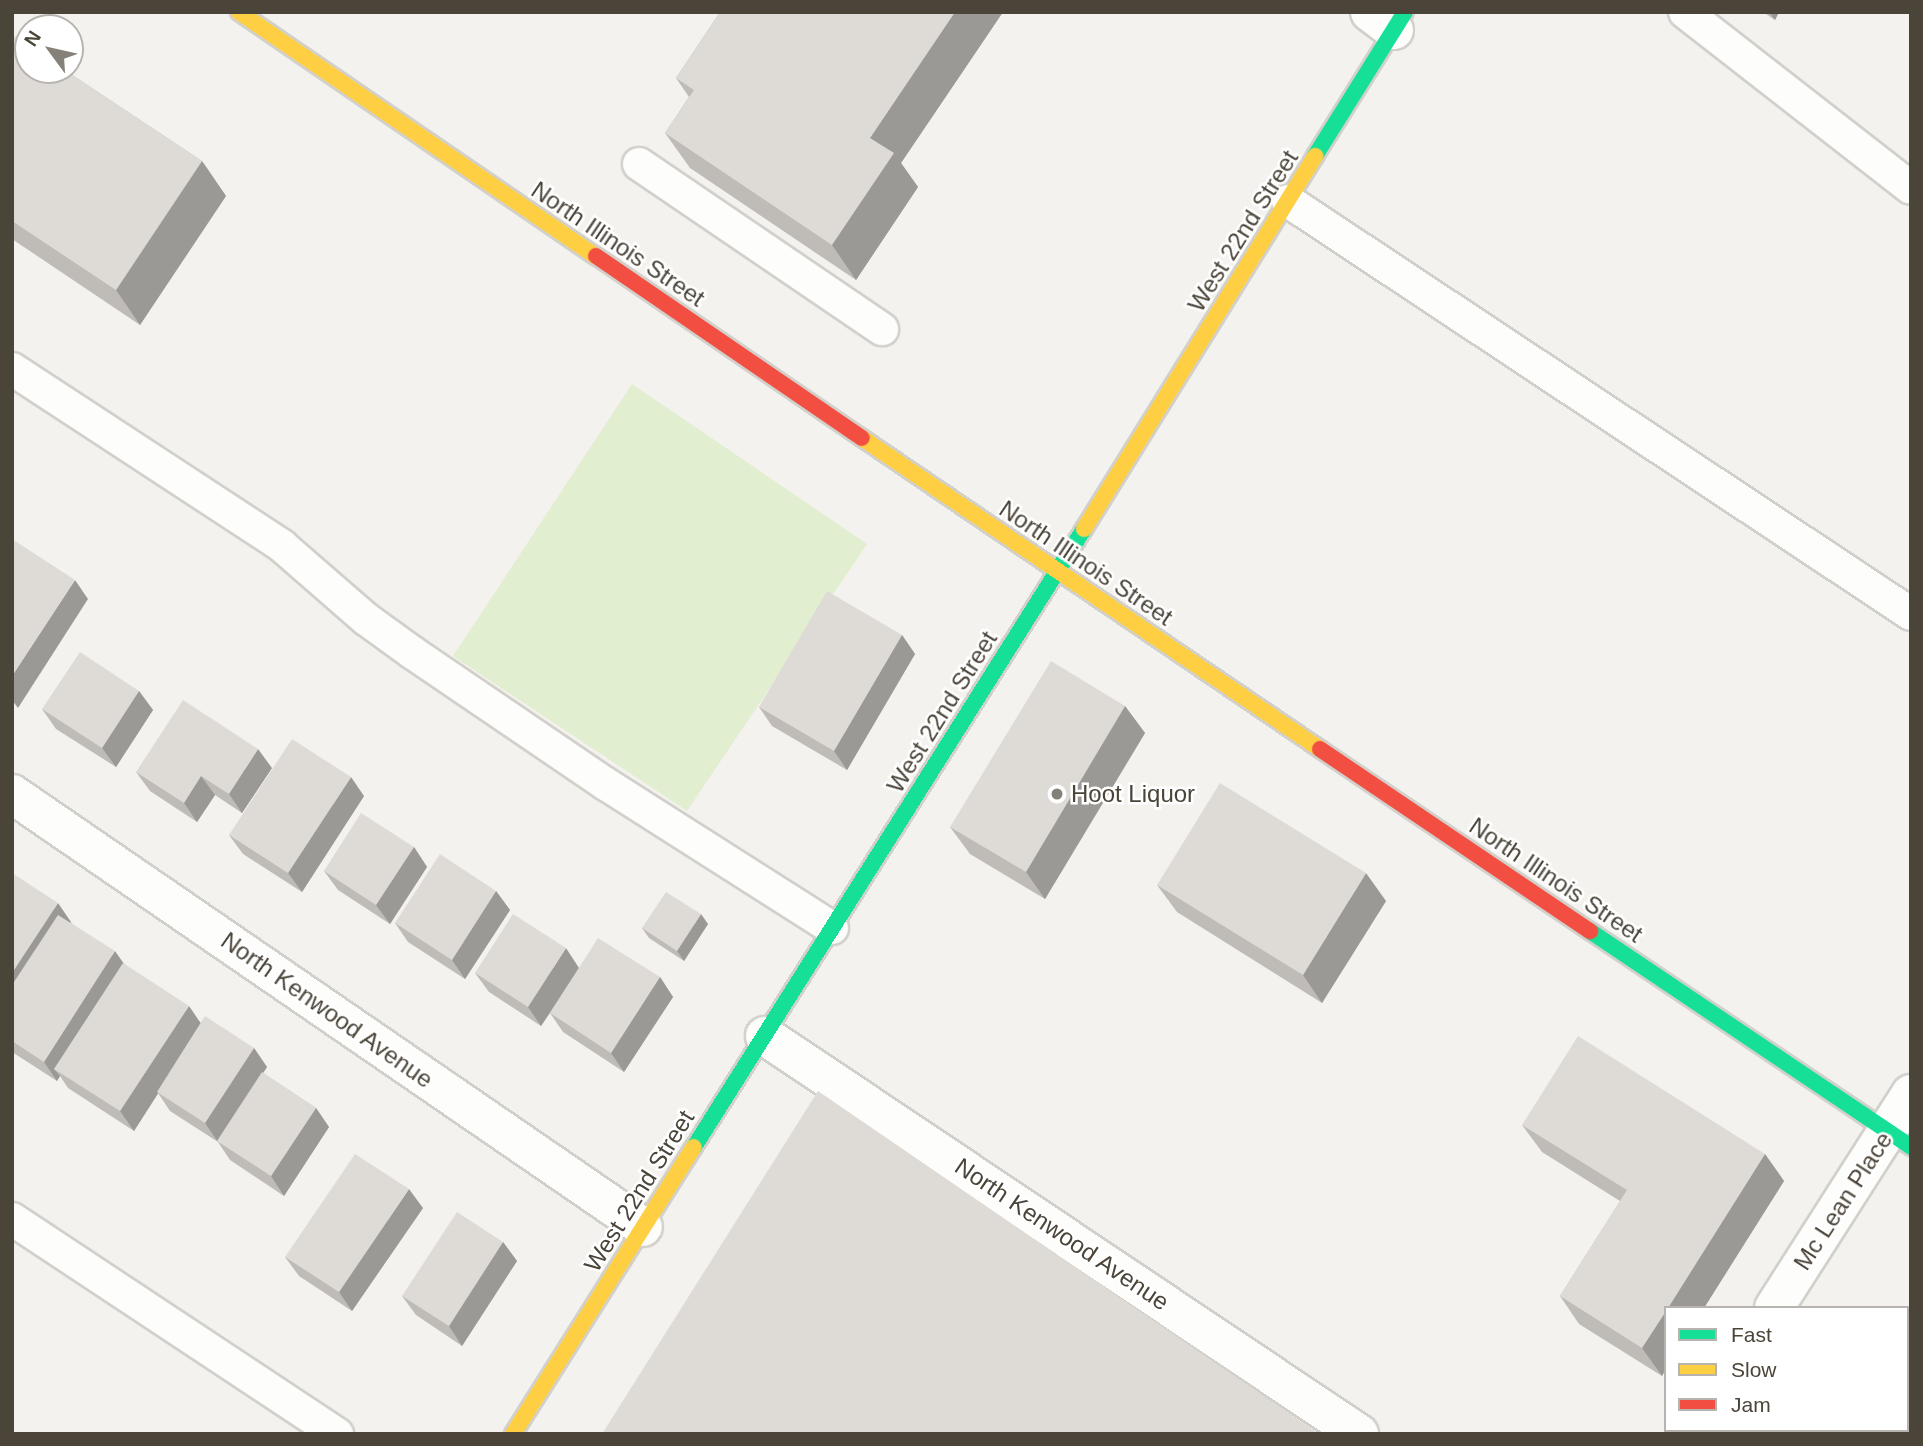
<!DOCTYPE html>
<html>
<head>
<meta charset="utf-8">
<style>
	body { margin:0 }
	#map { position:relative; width:1923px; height:1446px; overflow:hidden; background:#f4f2ee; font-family:Arial,sans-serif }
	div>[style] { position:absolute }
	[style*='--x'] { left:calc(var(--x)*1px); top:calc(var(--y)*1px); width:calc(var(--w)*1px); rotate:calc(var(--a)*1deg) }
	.green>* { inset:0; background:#e1eecf }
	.roads { filter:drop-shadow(2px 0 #d2d0cb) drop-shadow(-2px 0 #d2d0cb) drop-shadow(0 2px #d2d0cb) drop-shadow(0 -2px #d2d0cb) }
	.lane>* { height:32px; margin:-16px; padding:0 16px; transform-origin:16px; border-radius:16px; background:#fdfdfc }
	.street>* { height:38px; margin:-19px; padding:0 19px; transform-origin:19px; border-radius:19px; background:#fdfdfc }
	.fast>* { height:16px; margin:-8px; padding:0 8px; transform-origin:8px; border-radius:8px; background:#16e098 }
	.slow>* { height:16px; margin:-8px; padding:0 8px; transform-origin:8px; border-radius:8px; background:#ffcf43 }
	.jam>* { height:16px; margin:-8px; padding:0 8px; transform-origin:8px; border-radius:8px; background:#f24e42 }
	.wall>* { inset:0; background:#bfbcb8 }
	.shaded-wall>* { inset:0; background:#9b9996 }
	.building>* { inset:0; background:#dedbd6 }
	.dots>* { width:19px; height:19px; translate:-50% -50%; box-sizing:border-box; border:4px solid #fff; border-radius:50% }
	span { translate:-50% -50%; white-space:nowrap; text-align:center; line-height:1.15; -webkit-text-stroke:5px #fff; paint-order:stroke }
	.street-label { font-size:24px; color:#4b4439 }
	.poi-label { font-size:24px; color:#4b4439 }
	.left { translate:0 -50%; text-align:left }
	.frame { position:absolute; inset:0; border:14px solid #4b4439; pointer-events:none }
	.legend { position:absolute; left:1664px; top:1306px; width:245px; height:126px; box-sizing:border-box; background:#fff; border:2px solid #b7b4b0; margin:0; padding:9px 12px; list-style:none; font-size:21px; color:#4b4439 }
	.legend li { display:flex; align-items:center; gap:14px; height:35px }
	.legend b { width:35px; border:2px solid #b7b4b0 }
	.north { position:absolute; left:14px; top:14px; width:70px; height:70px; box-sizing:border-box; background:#fff; border:2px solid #b7b4b0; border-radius:50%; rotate:303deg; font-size:19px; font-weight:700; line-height:28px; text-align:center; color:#4b4439 }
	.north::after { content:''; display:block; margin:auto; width:24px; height:32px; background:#868178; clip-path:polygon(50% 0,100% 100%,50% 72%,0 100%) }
</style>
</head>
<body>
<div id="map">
	<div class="green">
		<div style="clip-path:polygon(632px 384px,867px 544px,687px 811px,453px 656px)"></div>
	</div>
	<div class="roads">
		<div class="lane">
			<div style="--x:1685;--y:12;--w:286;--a:37.9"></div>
			<div style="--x:639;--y:164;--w:294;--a:34.2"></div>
			<div style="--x:1288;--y:201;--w:747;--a:33.54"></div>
			<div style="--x:12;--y:369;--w:323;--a:33.2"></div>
			<div style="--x:282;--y:546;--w:111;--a:41"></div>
			<div style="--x:366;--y:619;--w:58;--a:35.9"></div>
			<div style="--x:413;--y:653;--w:233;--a:34.2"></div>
			<div style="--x:606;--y:784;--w:268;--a:32.5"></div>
			<div style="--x:12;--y:1219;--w:390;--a:33.5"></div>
		</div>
		<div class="street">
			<div style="--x:1370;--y:12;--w:30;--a:37"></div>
			<div style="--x:12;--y:794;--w:765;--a:34.46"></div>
			<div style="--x:765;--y:1036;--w:715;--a:33.82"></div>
			<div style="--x:1774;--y:1308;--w:254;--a:-57.4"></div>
			<div style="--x:1694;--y:1434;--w:4;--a:-63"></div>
		</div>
		<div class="fast">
			<div style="--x:1315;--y:156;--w:170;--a:-58"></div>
			<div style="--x:1590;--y:931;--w:387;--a:33.9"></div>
			<div style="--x:694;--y:1147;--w:731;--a:-57.75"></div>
		</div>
		<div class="slow">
			<div style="--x:239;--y:12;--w:432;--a:34.4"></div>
			<div style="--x:862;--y:438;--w:554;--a:34.18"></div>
			<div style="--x:1084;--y:529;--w:439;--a:-58.2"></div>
			<div style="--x:513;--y:1434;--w:339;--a:-57.8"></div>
		</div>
		<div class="jam">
			<div style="--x:596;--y:256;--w:322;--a:34.4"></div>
			<div style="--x:1320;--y:749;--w:326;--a:34"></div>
		</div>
	</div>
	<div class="wall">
		<div style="clip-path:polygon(720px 12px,1003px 12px,901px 163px,918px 187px,856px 280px,690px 168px,665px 133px,689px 97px,676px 78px)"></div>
		<div style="clip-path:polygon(1763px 12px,1779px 12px,1775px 20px)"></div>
		<div style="clip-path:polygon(12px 35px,202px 161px,226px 196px,140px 325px,12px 239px)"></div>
		<div style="clip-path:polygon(902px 635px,915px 654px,847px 770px,772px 726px,759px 707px)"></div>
		<div style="clip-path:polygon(139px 691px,153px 710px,116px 767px,56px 729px,42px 709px)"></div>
		<div style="clip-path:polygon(1125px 706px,1145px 733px,1045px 899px,970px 854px,950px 827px)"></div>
		<div style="clip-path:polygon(272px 768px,242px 813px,215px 795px,197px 822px,150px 791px,136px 772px)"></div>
		<div style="clip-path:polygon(364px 796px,302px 892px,243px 854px,229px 835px)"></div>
		<div style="clip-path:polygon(414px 847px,427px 867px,390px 924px,338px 890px,324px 871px)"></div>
		<div style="clip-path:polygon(12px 873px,71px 923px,201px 1023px,254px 1048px,267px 1067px,263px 1073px,316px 1108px,329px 1127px,284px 1196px,230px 1160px,218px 1142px,170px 1111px,158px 1093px,134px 1131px,68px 1088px,60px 1076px,57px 1081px,12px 1052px)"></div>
		<div style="clip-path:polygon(1157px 885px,1386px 901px,1322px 1003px,1177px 912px)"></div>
		<div style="clip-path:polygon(496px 891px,510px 910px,465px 979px,408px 942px,395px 923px)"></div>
		<div style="clip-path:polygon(708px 924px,684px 961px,649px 938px,642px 928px)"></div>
		<div style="clip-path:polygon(579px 968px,660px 977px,673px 997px,624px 1072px,563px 1032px,550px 1013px,541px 1026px,489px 992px,475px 973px)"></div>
		<div style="clip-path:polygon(1522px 1125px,1765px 1154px,1784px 1181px,1704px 1308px,1666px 1308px,1666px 1369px,1662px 1376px,1579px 1324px,1560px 1296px,1620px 1201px,1542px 1152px)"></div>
		<div style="clip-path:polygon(423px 1208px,352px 1311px,299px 1276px,285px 1257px)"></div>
		<div style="clip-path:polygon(503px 1242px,517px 1261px,462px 1346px,416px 1315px,402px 1296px)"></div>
	</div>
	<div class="shaded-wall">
		<div style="clip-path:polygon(955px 12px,1003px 12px,901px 163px,918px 187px,856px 280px,832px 245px,870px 138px)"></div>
		<div style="clip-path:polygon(1769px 12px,1779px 12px,1775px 20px)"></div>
		<div style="clip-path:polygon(202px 161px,226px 196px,140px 325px,116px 290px)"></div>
		<div style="clip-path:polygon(75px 580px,88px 599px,18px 708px,12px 700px,12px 676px)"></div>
		<div style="clip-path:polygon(902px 635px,915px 654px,847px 770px,834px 751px)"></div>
		<div style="clip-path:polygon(139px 691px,153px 710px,116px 767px,102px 748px)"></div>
		<div style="clip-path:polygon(1125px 706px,1145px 733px,1045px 899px,1026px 872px)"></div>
		<div style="clip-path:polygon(258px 749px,272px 768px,242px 813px,229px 794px)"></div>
		<div style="clip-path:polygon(201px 776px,215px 795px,197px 822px,184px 803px)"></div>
		<div style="clip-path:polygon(351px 777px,364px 796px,302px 892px,288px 873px)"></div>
		<div style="clip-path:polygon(414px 847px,427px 867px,390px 924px,376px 905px)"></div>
		<div style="clip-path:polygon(1366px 873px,1386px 901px,1322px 1003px,1303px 975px)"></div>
		<div style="clip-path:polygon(496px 891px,510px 910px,465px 979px,452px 960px)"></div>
		<div style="clip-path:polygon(58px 903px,71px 922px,12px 1013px,12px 973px)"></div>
		<div style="clip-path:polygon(701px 914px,708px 924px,684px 961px,677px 951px)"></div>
		<div style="clip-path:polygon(566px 948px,579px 968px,541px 1026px,528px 1007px)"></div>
		<div style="clip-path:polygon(115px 951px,129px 971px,54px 1069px,60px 1076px,57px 1081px,44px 1062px)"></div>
		<div style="clip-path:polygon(660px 977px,673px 997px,624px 1072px,611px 1053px)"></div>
		<div style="clip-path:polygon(189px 1006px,202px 1025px,134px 1131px,120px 1111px)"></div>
		<div style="clip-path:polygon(254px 1048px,267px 1067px,218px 1142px,205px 1123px)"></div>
		<div style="clip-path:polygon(316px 1108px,329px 1127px,284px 1196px,271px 1176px)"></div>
		<div style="clip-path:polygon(1765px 1154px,1784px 1181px,1704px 1308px,1668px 1308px)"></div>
		<div style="clip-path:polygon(409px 1189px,423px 1208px,352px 1311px,339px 1292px)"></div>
		<div style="clip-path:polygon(503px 1242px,517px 1261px,462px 1346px,449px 1326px)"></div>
		<div style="clip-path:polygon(1666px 1311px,1666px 1369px,1662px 1376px,1642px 1348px)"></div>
	</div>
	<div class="building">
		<div style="clip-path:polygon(720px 12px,955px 12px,870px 138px,894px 153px,832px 245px,665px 133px,694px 90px,676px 78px)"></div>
		<div style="clip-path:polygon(12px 35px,28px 45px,28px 70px,65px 70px,202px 161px,116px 290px,12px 221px)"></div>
		<div style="clip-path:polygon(12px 539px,75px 580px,12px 676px)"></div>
		<div style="clip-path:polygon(827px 591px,902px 635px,834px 751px,759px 707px)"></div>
		<div style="clip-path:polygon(80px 652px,139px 691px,102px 748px,42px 709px)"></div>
		<div style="clip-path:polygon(1051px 661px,1125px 706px,1026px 872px,950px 827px)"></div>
		<div style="clip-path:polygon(183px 700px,258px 749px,229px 794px,201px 776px,184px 803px,136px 772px)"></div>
		<div style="clip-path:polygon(292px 739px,351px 777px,288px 873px,229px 835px)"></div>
		<div style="clip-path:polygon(1220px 783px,1366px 873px,1303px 975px,1157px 885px)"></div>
		<div style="clip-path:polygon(361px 813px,414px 847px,376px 905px,324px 871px)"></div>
		<div style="clip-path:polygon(440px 854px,496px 891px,452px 960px,395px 923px)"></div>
		<div style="clip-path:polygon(12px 873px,58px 903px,12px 973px)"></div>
		<div style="clip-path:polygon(666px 892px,701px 914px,677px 951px,642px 928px)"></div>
		<div style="clip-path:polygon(513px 914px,566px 948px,528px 1007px,475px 973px)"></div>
		<div style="clip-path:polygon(58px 915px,115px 951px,44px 1062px,12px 1041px,12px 985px)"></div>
		<div style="clip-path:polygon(598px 938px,660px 977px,611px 1053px,550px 1013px)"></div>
		<div style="clip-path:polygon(123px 963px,189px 1006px,120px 1111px,54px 1069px)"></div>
		<div style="clip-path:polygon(205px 1016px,254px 1048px,205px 1123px,157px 1092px)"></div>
		<div style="clip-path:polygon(1578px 1036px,1765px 1154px,1668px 1308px,1666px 1308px,1666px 1311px,1642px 1348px,1560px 1296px,1627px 1190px,1522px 1125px)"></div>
		<div style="clip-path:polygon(262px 1072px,316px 1108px,271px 1176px,217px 1141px)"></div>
		<div style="clip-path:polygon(818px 1091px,1319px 1434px,602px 1434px)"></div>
		<div style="clip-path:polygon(355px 1154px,409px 1189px,339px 1292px,285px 1257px)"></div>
		<div style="clip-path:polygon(457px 1212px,503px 1242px,449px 1326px,402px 1296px)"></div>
	</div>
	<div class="dots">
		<div style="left:1057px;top:794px;background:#868178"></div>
	</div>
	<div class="street-label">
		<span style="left:1243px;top:231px;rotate:-58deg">West 22nd Street</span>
		<span style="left:618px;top:244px;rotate:34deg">North Illinois Street</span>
		<span style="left:1086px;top:563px;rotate:34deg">North Illinois Street</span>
		<span style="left:942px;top:712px;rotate:-58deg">West 22nd Street</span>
		<span style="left:1556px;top:880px;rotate:34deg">North Illinois Street</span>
		<span style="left:327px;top:1010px;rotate:35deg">North Kenwood Avenue</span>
		<span style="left:639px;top:1191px;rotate:-58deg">West 22nd Street</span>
		<span style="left:1843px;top:1201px;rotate:-57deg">Mc Lean Place</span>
		<span style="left:1062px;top:1234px;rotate:34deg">North Kenwood Avenue</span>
	</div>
	<div class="poi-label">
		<span class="left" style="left:1071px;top:794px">Hoot Liquor</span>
	</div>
	<div class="frame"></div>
	<ul class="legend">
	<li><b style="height:9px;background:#16e098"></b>Fast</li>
	<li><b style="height:9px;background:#ffcf43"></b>Slow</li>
	<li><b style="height:9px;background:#f24e42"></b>Jam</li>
	</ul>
	<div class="north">N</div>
</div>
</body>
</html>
